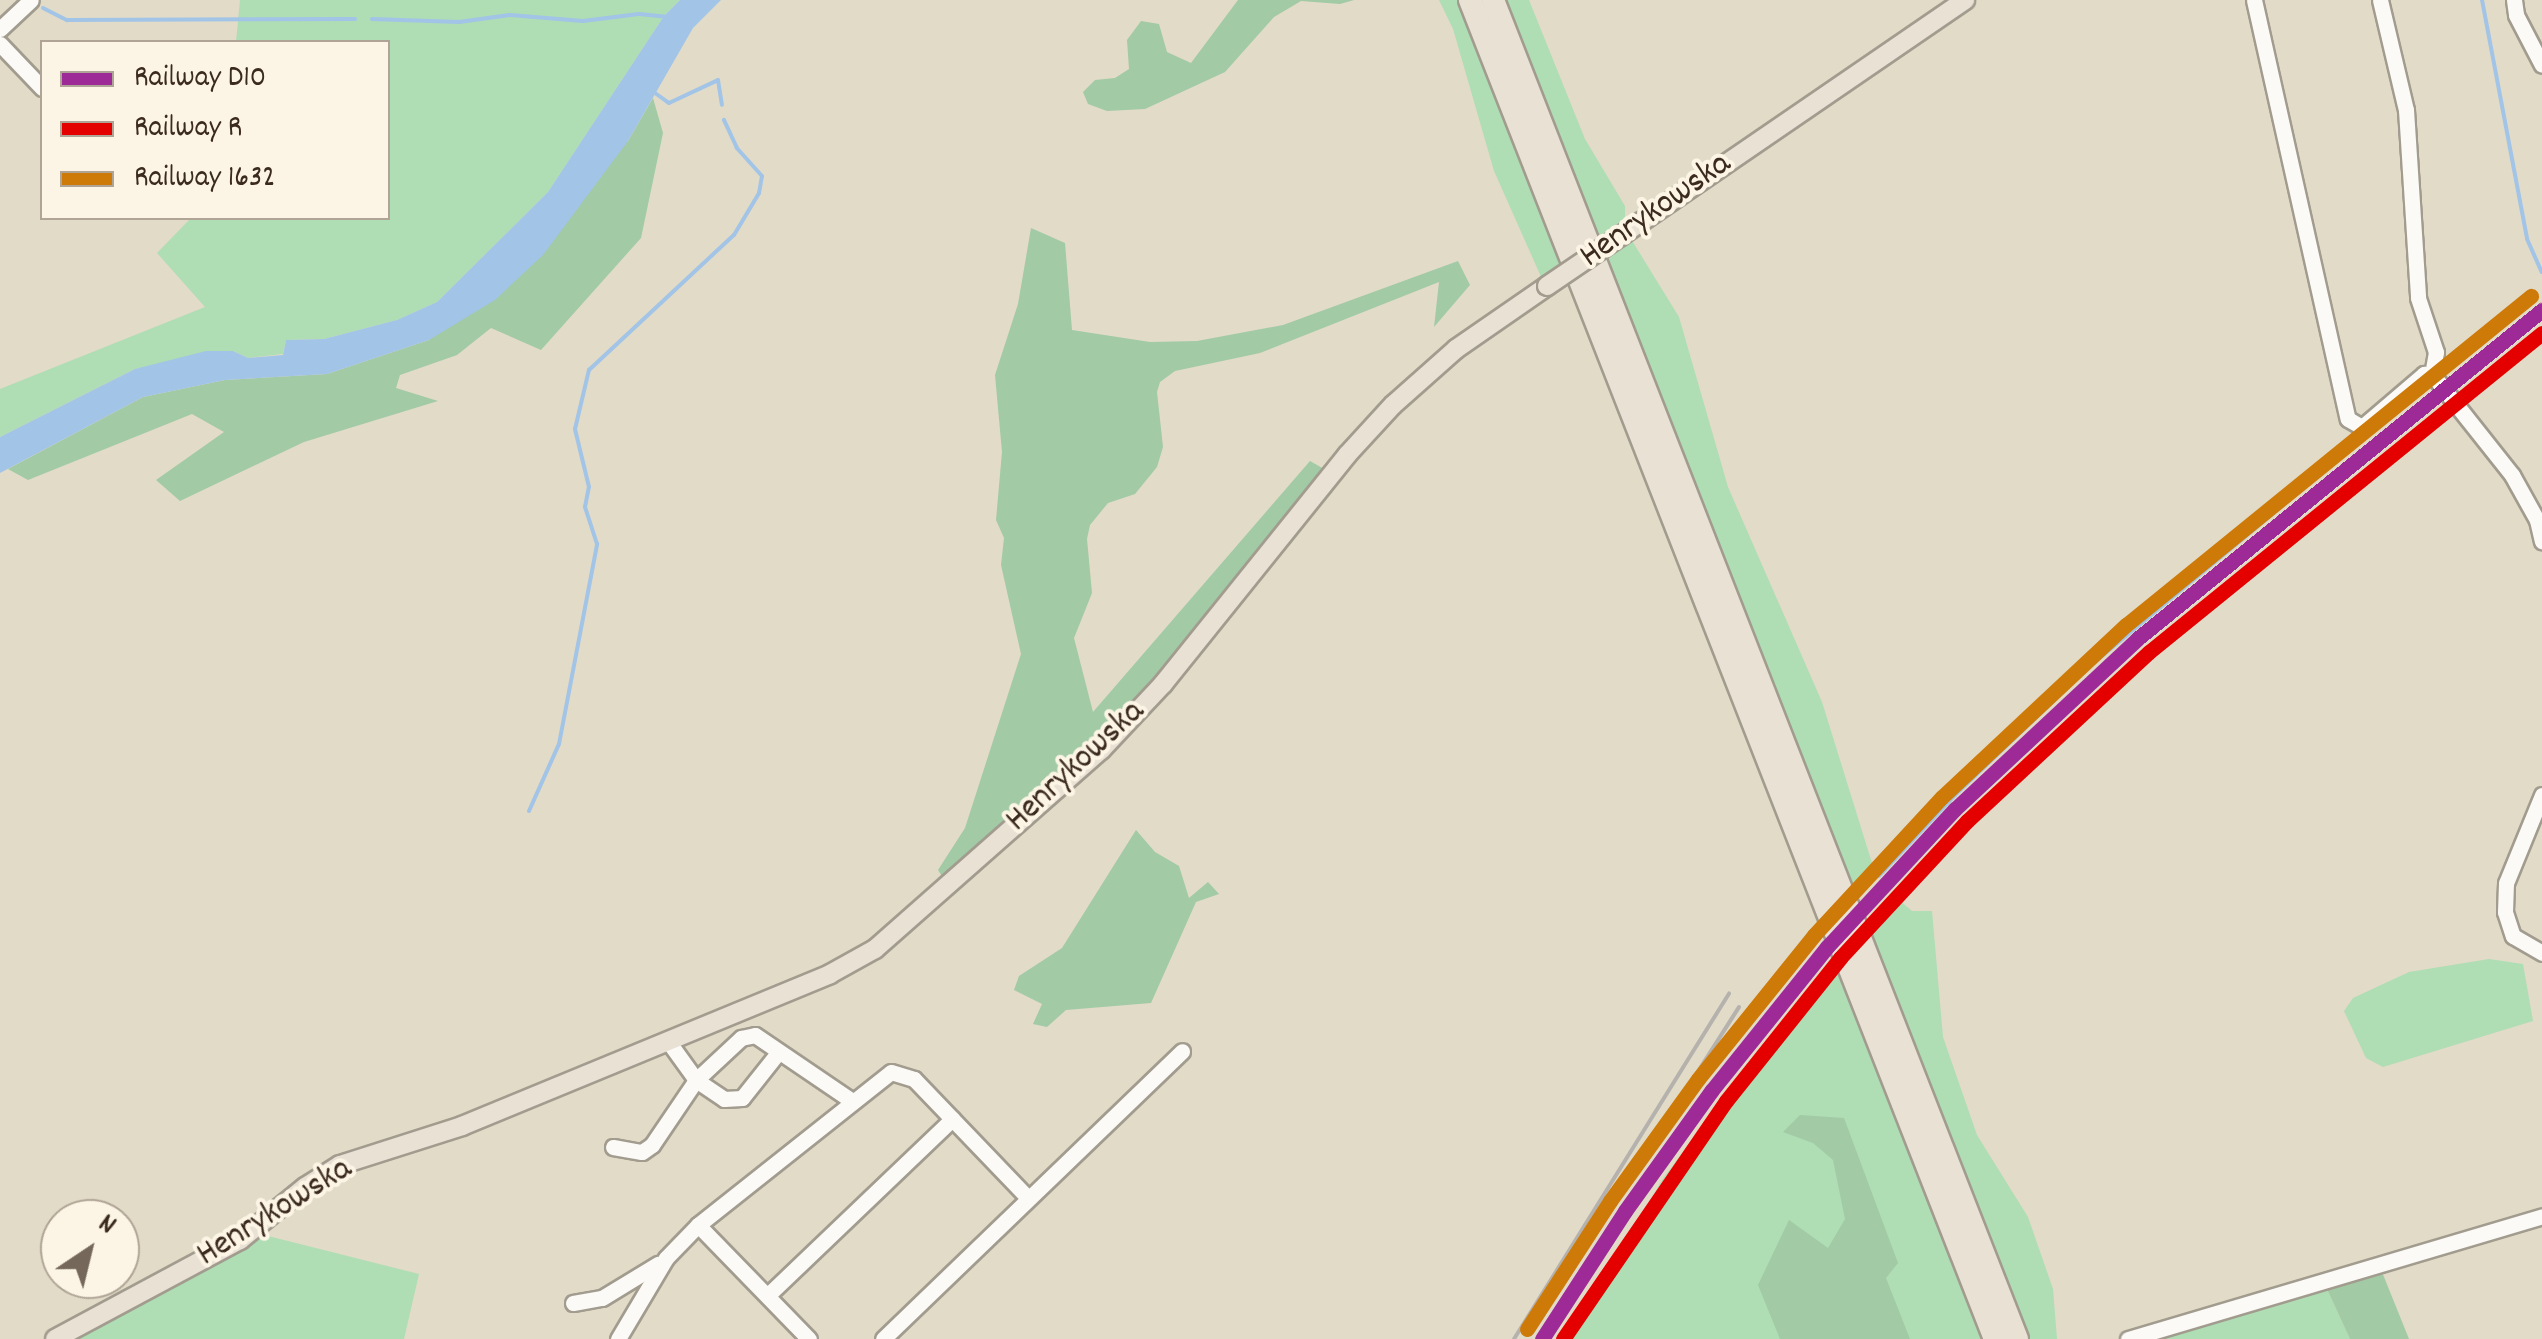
<!DOCTYPE html>
<html>
<head>
<meta charset="utf-8">
<style>
	body { margin:0 }
	#map { position:relative; width:2542px; height:1339px; overflow:hidden; background:#e2dbc8; font-family:Dekko,sans-serif }
	div>[style] { position:absolute }
	[style*='--x'] { left:calc(var(--x)*1px); top:calc(var(--y)*1px); width:calc(var(--w)*1px); rotate:calc(var(--a)*1deg) }
	.green>* { inset:0; background:#afddb4 }
	.forest>* { inset:0; background:#a1caa5 }
	.water>* { inset:0; background:#a2c4e7 }
	.stream>* { height:4px; margin:-2px; padding:0 2px; transform-origin:2px; border-radius:2px; background:#a2c4e7 }
	.roads { filter:drop-shadow(2px 0 #a29c8f) drop-shadow(-2px 0 #a29c8f) drop-shadow(0 2px #a29c8f) drop-shadow(0 -2px #a29c8f) }
	.minor>* { height:15px; margin:-7.5px; padding:0 7.5px; transform-origin:7.5px; border-radius:7.5px; background:#fbfaf7 }
	.major>* { height:18px; margin:-9px; padding:0 9px; transform-origin:9px; border-radius:9px; background:#eae1d5 }
	.highway>* { height:22px; margin:-11px; padding:0 11px; transform-origin:11px; border-radius:11px; background:#eae1d5 }
	.rail>* { height:4px; margin:-2px; padding:0 2px; transform-origin:2px; border-radius:2px; background:#b5b2ae }
	.bridges { filter:drop-shadow(2px 0 #a29c8f) drop-shadow(-2px 0 #a29c8f) drop-shadow(0 2px #a29c8f) drop-shadow(0 -2px #a29c8f) }
	.major-bridge>* { height:18px; margin:-9px; padding:0 9px; transform-origin:9px; border-radius:9px; background:#eae1d5 }
	.rail-1>* { height:15px; margin:-7.5px; padding:0 7.5px; transform-origin:7.5px; border-radius:7.5px; background:#9e2a97 }
	.rail-2>* { height:15px; margin:-7.5px; padding:0 7.5px; transform-origin:7.5px; border-radius:7.5px; background:#e50000 }
	.rail-3>* { height:15px; margin:-7.5px; padding:0 7.5px; transform-origin:7.5px; border-radius:7.5px; background:#ce7a08 }
	span { translate:-50% -50%; white-space:nowrap; text-align:center; line-height:1.15; -webkit-text-stroke:8px #fcf5e5; paint-order:stroke }
	.street-label { font-size:35px; color:#3b2a1e }
	.legend { position:absolute; left:40px; top:40px; width:350px; height:180px; box-sizing:border-box; background:#fcf5e5; border:2px solid #afa495; margin:0; padding:12px 18px; list-style:none; font-size:30px; color:#3b2a1e }
	.legend li { display:flex; align-items:center; gap:20px; height:50px }
	.legend b { width:50px; border:2px solid #afa495 }
	.north { position:absolute; left:40px; top:1199px; width:100px; height:100px; box-sizing:border-box; background:#fcf5e5; border:2px solid #afa495; border-radius:50%; rotate:35deg; font-size:28px; font-weight:700; line-height:40px; text-align:center; color:#3b2a1e }
	.north::after { content:''; display:block; margin:auto; width:35px; height:45px; background:#75685a; clip-path:polygon(50% 0,100% 100%,50% 72%,0 100%) }
</style>
</head>
<body>
<div id="map">
	<div class="green">
		<div style="clip-path:polygon(240px 0,680px 0,664px 16px,548px 192px,437px 302px,397px 320px,324px 339px,286px 340px,283px 354px,248px 358px,233px 351px,135px 369px,0 437px,0 389px,205px 307px,157px 253px,191px 218px,388px 218px,388px 42px,236px 42px)"></div>
		<div style="clip-path:polygon(1439px 0,1460px 0,1563px 264px,1542px 279px,1494px 171px,1453px 29px)"></div>
		<div style="clip-path:polygon(1506px 0,1529px 0,1585px 139px,1625px 206px,1625px 221px,1599px 239px)"></div>
		<div style="clip-path:polygon(1631px 239px,1679px 317px,1728px 487px,1822px 702px,1872px 863px,1868px 883px,1857px 897px,1605px 257px)"></div>
		<div style="clip-path:polygon(1893px 895px,1912px 911px,1932px 911px,1943px 1037px,1977px 1135px,2028px 1217px,2053px 1289px,2057px 1339px,2030px 1339px,1867px 922px)"></div>
		<div style="clip-path:polygon(2489px 959px,2523px 964px,2533px 1021px,2383px 1067px,2366px 1058px,2344px 1011px,2353px 998px,2409px 972px)"></div>
		<div style="clip-path:polygon(1833px 960px,1983px 1339px,1563px 1339px,1602px 1283px,1662px 1180px,1747px 1065px)"></div>
		<div style="clip-path:polygon(264px 1235px,419px 1274px,404px 1339px,79px 1339px)"></div>
		<div style="clip-path:polygon(2327px 1289px,2350px 1339px,2154px 1339px)"></div>
	</div>
	<div class="forest">
		<div style="clip-path:polygon(1238px 0,1354px 0,1340px 4px,1301px 1px,1274px 17px,1225px 72px,1145px 109px,1107px 111px,1088px 104px,1083px 92px,1095px 80px,1115px 78px,1129px 69px,1127px 40px,1141px 21px,1159px 24px,1167px 52px,1191px 63px)"></div>
		<div style="clip-path:polygon(653px 98px,663px 133px,641px 238px,541px 350px,491px 328px,457px 355px,400px 375px,396px 388px,438px 401px,304px 442px,180px 501px,156px 480px,224px 432px,192px 414px,28px 480px,8px 469px,143px 397px,225px 380px,327px 374px,429px 340px,628px 141px)"></div>
		<div style="clip-path:polygon(1031px 228px,1065px 243px,1072px 330px,1150px 342px,1197px 341px,1283px 325px,1458px 261px,1470px 285px,1434px 327px,1439px 282px,1260px 353px,1175px 371px,1160px 382px,1157px 392px,1163px 447px,1157px 467px,1135px 494px,1108px 503px,1090px 525px,1087px 539px,1092px 593px,1074px 638px,1093px 712px,1310px 461px,1324px 469px,1133px 709px,945px 881px,938px 870px,965px 828px,1021px 654px,1001px 565px,1004px 538px,996px 520px,1002px 452px,995px 375px,1018px 304px)"></div>
		<div style="clip-path:polygon(1136px 830px,1155px 852px,1179px 866px,1189px 898px,1208px 882px,1219px 894px,1196px 902px,1151px 1003px,1066px 1010px,1047px 1027px,1033px 1024px,1042px 1004px,1014px 990px,1019px 976px,1062px 948px)"></div>
		<div style="clip-path:polygon(1800px 1115px,1844px 1118px,1898px 1263px,1886px 1278px,1910px 1339px,1780px 1339px,1758px 1285px,1789px 1220px,1828px 1248px,1845px 1219px,1833px 1160px,1813px 1143px,1783px 1132px)"></div>
		<div style="clip-path:polygon(2382px 1272px,2409px 1339px,2350px 1339px,2327px 1289px)"></div>
	</div>
	<div class="water">
		<div style="clip-path:polygon(680px 0,721px 0,693px 28px,628px 141px,543px 255px,495px 300px,429px 340px,327px 374px,225px 380px,143px 397px,0 473px,0 437px,135px 369px,206px 351px,233px 351px,248px 358px,283px 355px,286px 340px,324px 339px,397px 320px,437px 302px,548px 192px,664px 16px)"></div>
	</div>
	<div class="stream">
		<div style="--x:2482;--y:0;--w:243;--a:79.3"></div>
		<div style="--x:2527;--y:239;--w:36;--a:66"></div>
		<div style="--x:43;--y:8;--w:27;--a:27"></div>
		<div style="--x:67;--y:20;--w:288;--a:-0.2"></div>
		<div style="--x:372;--y:19;--w:87;--a:2"></div>
		<div style="--x:459;--y:22;--w:51;--a:-7.8"></div>
		<div style="--x:510;--y:15;--w:73;--a:4.7"></div>
		<div style="--x:583;--y:21;--w:56;--a:-7.1"></div>
		<div style="--x:639;--y:14;--w:27;--a:6"></div>
		<div style="--x:655;--y:93;--w:17;--a:36"></div>
		<div style="--x:669;--y:103;--w:54;--a:-25.1"></div>
		<div style="--x:718;--y:80;--w:25;--a:81"></div>
		<div style="--x:529;--y:811;--w:73;--a:-65.9"></div>
		<div style="--x:559;--y:744;--w:204;--a:-79.2"></div>
		<div style="--x:597;--y:544;--w:39;--a:-108"></div>
		<div style="--x:585;--y:507;--w:20;--a:-79"></div>
		<div style="--x:589;--y:487;--w:60;--a:-103.6"></div>
		<div style="--x:575;--y:429;--w:61;--a:-76.7"></div>
		<div style="--x:589;--y:370;--w:198;--a:-43"></div>
		<div style="--x:734;--y:235;--w:49;--a:-59.2"></div>
		<div style="--x:759;--y:193;--w:17;--a:-80"></div>
		<div style="--x:762;--y:176;--w:38;--a:-132"></div>
		<div style="--x:737;--y:148;--w:31;--a:-115"></div>
		<div style="--x:1879;--y:876;--w:111;--a:-46.8"></div>
		<div style="--x:1955;--y:795;--w:187;--a:-43.7"></div>
		<div style="--x:2090;--y:666;--w:310;--a:-39.8"></div>
	</div>
	<div class="roads">
		<div class="minor">
			<div style="--x:2254;--y:0;--w:429;--a:77.4"></div>
			<div style="--x:2348;--y:419;--w:16;--a:30"></div>
			<div style="--x:2362;--y:427;--w:82;--a:-40.5"></div>
			<div style="--x:2424;--y:374;--w:8;--a:0"></div>
			<div style="--x:2380;--y:0;--w:113;--a:76.7"></div>
			<div style="--x:2406;--y:110;--w:188;--a:86.3"></div>
			<div style="--x:2418;--y:298;--w:57;--a:71.6"></div>
			<div style="--x:2436;--y:352;--w:22;--a:100"></div>
			<div style="--x:2432;--y:374;--w:129;--a:51.6"></div>
			<div style="--x:2512;--y:475;--w:51;--a:60.9"></div>
			<div style="--x:2537;--y:520;--w:22;--a:77"></div>
			<div style="--x:2514;--y:0;--w:15;--a:82"></div>
			<div style="--x:2516;--y:15;--w:56;--a:62.5"></div>
			<div style="--x:0;--y:29;--w:42;--a:-43.1"></div>
			<div style="--x:0;--y:44;--w:61;--a:46.3"></div>
			<div style="--x:2542;--y:795;--w:95;--a:112.2"></div>
			<div style="--x:2506;--y:883;--w:29;--a:92"></div>
			<div style="--x:2505;--y:912;--w:25;--a:72"></div>
			<div style="--x:2513;--y:936;--w:34;--a:30"></div>
			<div style="--x:668;--y:1041;--w:48;--a:54.3"></div>
			<div style="--x:696;--y:1080;--w:62;--a:-43"></div>
			<div style="--x:741;--y:1038;--w:14;--a:-12"></div>
			<div style="--x:755;--y:1035;--w:117;--a:34.2"></div>
			<div style="--x:613;--y:1147;--w:29;--a:10"></div>
			<div style="--x:642;--y:1152;--w:12;--a:-35"></div>
			<div style="--x:652;--y:1145;--w:78;--a:-55.9"></div>
			<div style="--x:696;--y:1080;--w:34;--a:34"></div>
			<div style="--x:724;--y:1099;--w:18;--a:-3"></div>
			<div style="--x:742;--y:1098;--w:56;--a:-51.5"></div>
			<div style="--x:698;--y:1225;--w:159;--a:45.8"></div>
			<div style="--x:768;--y:1295;--w:255;--a:-43.7"></div>
			<div style="--x:573;--y:1303;--w:29;--a:-10"></div>
			<div style="--x:602;--y:1298;--w:66;--a:-31.3"></div>
			<div style="--x:618;--y:1339;--w:94;--a:-59.3"></div>
			<div style="--x:666;--y:1258;--w:46;--a:-45.9"></div>
			<div style="--x:698;--y:1225;--w:246;--a:-38.4"></div>
			<div style="--x:891;--y:1072;--w:24;--a:17"></div>
			<div style="--x:914;--y:1079;--w:165;--a:46.2"></div>
			<div style="--x:883;--y:1339;--w:415;--a:-43.9"></div>
			<div style="--x:2128;--y:1339;--w:432;--a:-16.5"></div>
		</div>
		<div class="major">
			<div style="--x:1622;--y:235;--w:416;--a:-34.4"></div>
			<div style="--x:55;--y:1339;--w:210;--a:-28.2"></div>
			<div style="--x:240;--y:1240;--w:84;--a:-39.2"></div>
			<div style="--x:305;--y:1187;--w:41;--a:-32.2"></div>
			<div style="--x:340;--y:1165;--w:128;--a:-17.7"></div>
			<div style="--x:462;--y:1126;--w:398;--a:-22.4"></div>
			<div style="--x:830;--y:974;--w:51;--a:-29.1"></div>
			<div style="--x:875;--y:949;--w:301;--a:-41.4"></div>
			<div style="--x:1101;--y:750;--w:91;--a:-46.8"></div>
			<div style="--x:1163;--y:684;--w:294;--a:-51.2"></div>
			<div style="--x:1347;--y:455;--w:68;--a:-47.4"></div>
			<div style="--x:1393;--y:405;--w:84;--a:-41.6"></div>
			<div style="--x:1456;--y:349;--w:111;--a:-34.7"></div>
		</div>
		<div class="highway">
			<div style="--x:1470;--y:0;--w:1438;--a:68.59"></div>
			<div style="--x:1493;--y:0;--w:1438;--a:68.63"></div>
		</div>
	</div>
	<div class="rail">
		<div style="--x:1653;--y:1142;--w:160;--a:-57.5"></div>
		<div style="--x:1514;--y:1339;--w:407;--a:-58.1"></div>
	</div>
	<div class="bridges">
		<div class="major-bridge">
			<div style="--x:1547;--y:286;--w:91;--a:-34.2"></div>
		</div>
	</div>
	<div class="rail-1">
		<div style="--x:1542;--y:1339;--w:153;--a:-57"></div>
		<div style="--x:1625;--y:1211;--w:149;--a:-54.3"></div>
		<div style="--x:1712;--y:1090;--w:184;--a:-51.2"></div>
		<div style="--x:1827;--y:947;--w:188;--a:-47.2"></div>
		<div style="--x:1955;--y:809;--w:249;--a:-43"></div>
		<div style="--x:2137;--y:639;--w:522;--a:-39.09"></div>
	</div>
	<div class="rail-2">
		<div style="--x:1563;--y:1339;--w:288;--a:-55.6"></div>
		<div style="--x:1726;--y:1101;--w:183;--a:-51.4"></div>
		<div style="--x:1840;--y:958;--w:187;--a:-47.2"></div>
		<div style="--x:1967;--y:821;--w:248;--a:-42.9"></div>
		<div style="--x:2149;--y:652;--w:506;--a:-39.07"></div>
	</div>
	<div class="rail-3">
		<div style="--x:1527;--y:1329;--w:153;--a:-57"></div>
		<div style="--x:1610;--y:1201;--w:150;--a:-54.2"></div>
		<div style="--x:1698;--y:1079;--w:185;--a:-51.1"></div>
		<div style="--x:1814;--y:935;--w:188;--a:-47.2"></div>
		<div style="--x:1942;--y:797;--w:252;--a:-43.1"></div>
		<div style="--x:2126;--y:625;--w:522;--a:-39.09"></div>
	</div>
	<div class="street-label">
		<span style="left:1656px;top:211px;rotate:-35deg">Henrykowska</span>
		<span style="left:1076px;top:767px;rotate:-43deg">Henrykowska</span>
		<span style="left:275px;top:1213px;rotate:-32deg">Henrykowska</span>
	</div>
	<ul class="legend">
	<li><b style="height:12px;background:#9e2a97"></b>Railway D10</li>
	<li><b style="height:12px;background:#e50000"></b>Railway R</li>
	<li><b style="height:12px;background:#ce7a08"></b>Railway 1632</li>
	</ul>
	<div class="north">N</div>
</div>
</body>
</html>
